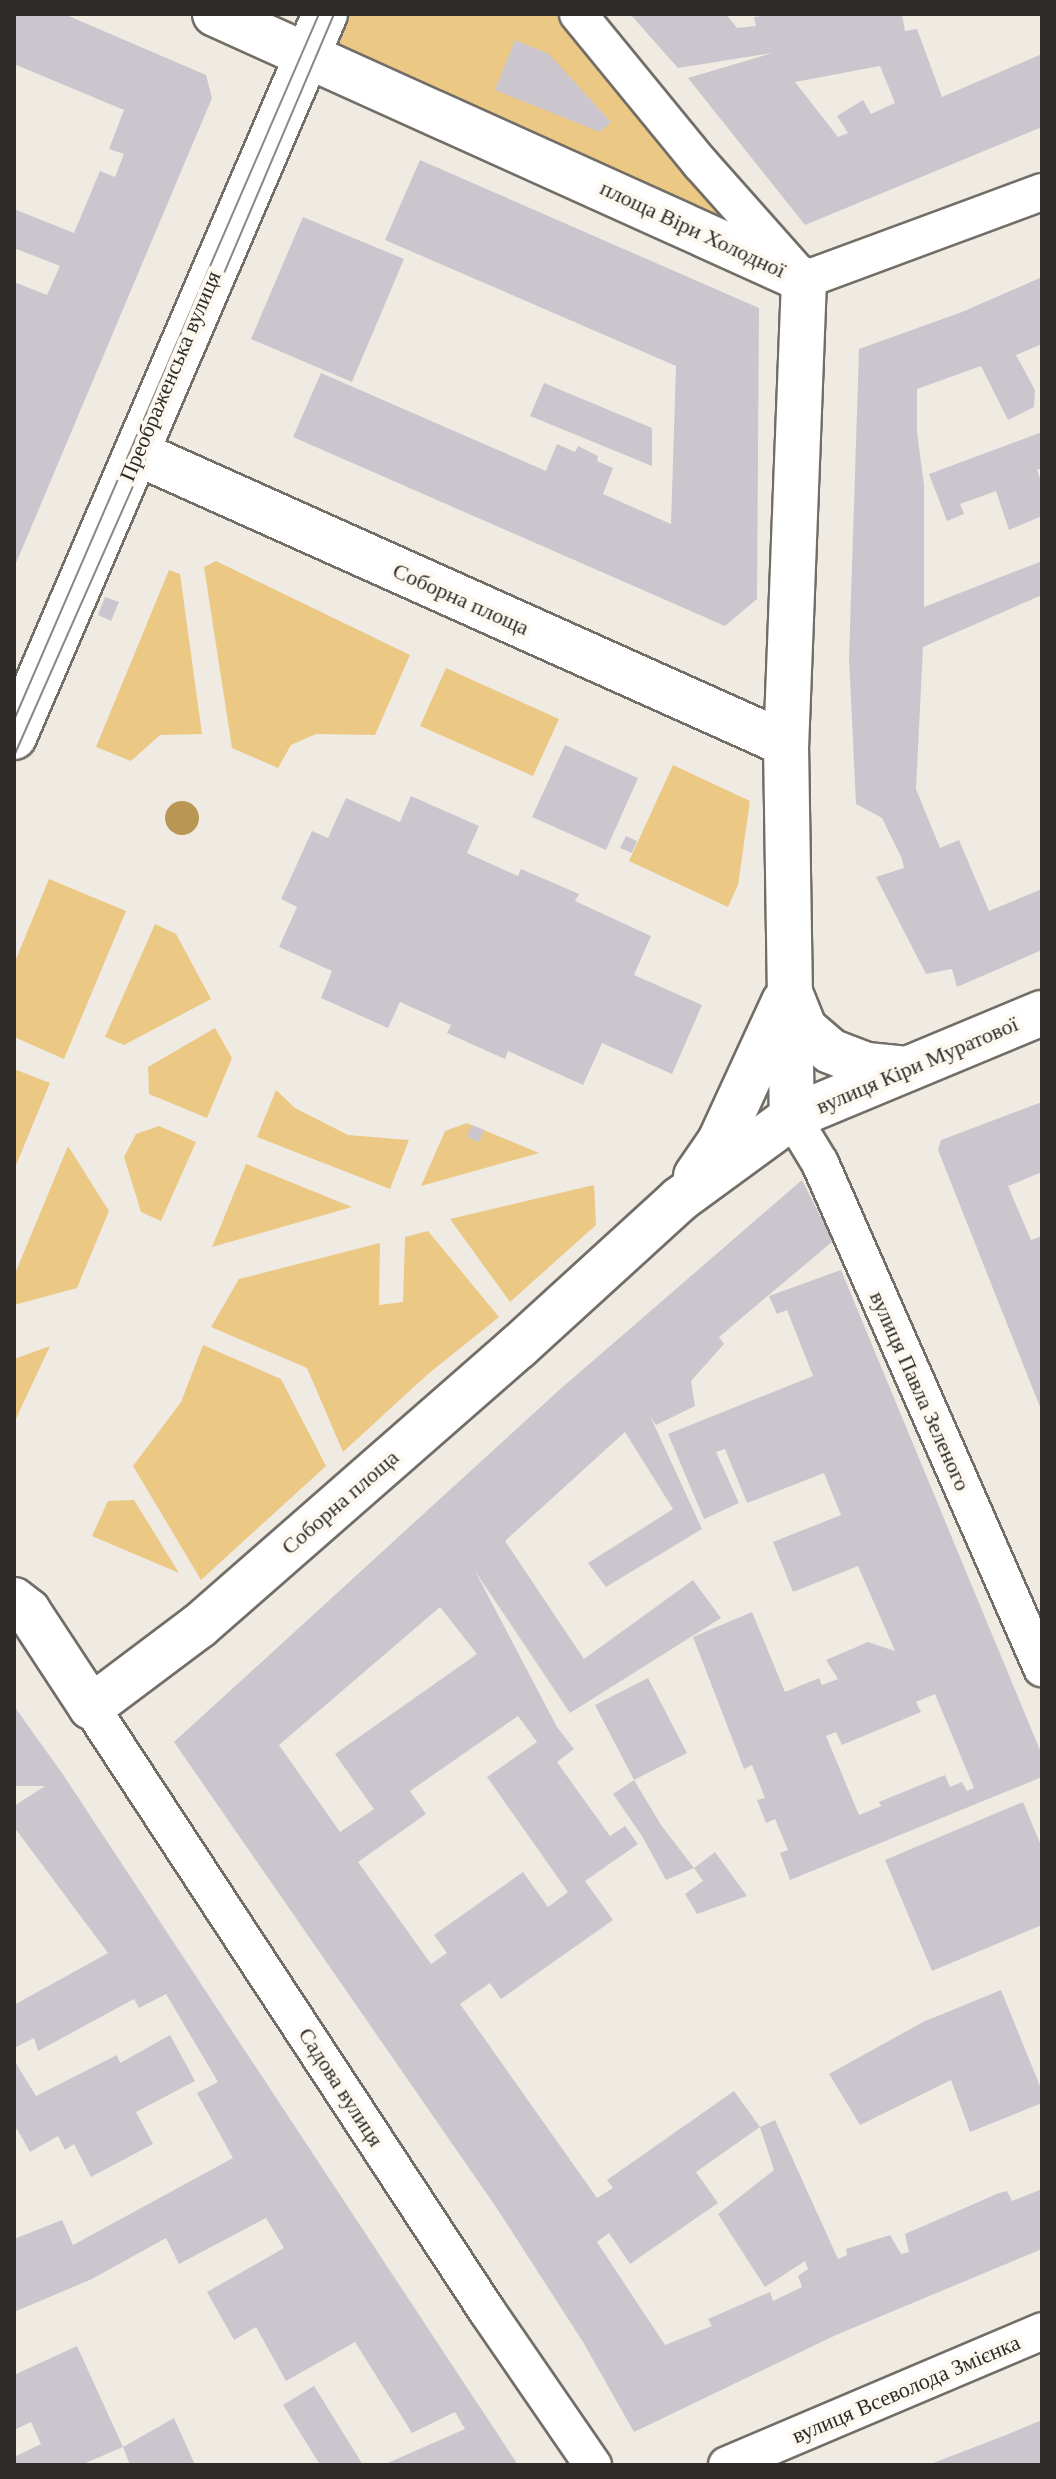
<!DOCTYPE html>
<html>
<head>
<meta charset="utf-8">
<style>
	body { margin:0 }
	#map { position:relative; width:1056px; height:2479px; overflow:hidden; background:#efebe3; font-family:"Times New Roman",serif }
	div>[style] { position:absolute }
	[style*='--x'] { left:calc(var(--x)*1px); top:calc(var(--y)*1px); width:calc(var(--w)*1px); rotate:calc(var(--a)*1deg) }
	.green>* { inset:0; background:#ecc885 }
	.water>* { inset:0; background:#b99653 }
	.round { border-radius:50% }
	.building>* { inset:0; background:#cbc6cd }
	.roads { filter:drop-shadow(2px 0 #726e67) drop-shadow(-2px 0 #726e67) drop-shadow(0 2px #726e67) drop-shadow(0 -2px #726e67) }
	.minor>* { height:36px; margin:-18px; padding:0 18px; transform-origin:18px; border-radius:18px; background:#fff }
	.tertiary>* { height:44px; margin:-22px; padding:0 22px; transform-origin:22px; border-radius:22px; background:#fff }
	.secondary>* { height:44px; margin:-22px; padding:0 22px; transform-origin:22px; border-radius:22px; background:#fff }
	.tram>* { height:2px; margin:-1px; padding:0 1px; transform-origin:1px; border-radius:1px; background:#8c8984 }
	span { translate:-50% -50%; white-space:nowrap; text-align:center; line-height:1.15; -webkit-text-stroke:8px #fdf8f0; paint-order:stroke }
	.street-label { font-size:22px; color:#2e2c29 }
	.frame { position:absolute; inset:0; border:16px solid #2e2c29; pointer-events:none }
</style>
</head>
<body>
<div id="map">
	<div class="green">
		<div style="clip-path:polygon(325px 14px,578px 14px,804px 280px,308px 54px)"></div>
		<div style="clip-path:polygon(216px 561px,410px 655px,375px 735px,316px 734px,291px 745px,278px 768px,232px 748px,204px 567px)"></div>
		<div style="clip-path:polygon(169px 570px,180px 574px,202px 734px,160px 735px,131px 761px,96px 747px)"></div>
		<div style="clip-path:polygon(446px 668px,559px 719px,533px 776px,420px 726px)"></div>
		<div style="clip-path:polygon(673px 765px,750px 801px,738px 885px,728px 907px,629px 861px)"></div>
		<div style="clip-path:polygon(49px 879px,126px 911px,64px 1059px,14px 1037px,14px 964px)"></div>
		<div style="clip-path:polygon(155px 924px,176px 934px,211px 999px,124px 1045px,105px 1037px)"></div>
		<div style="clip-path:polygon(215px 1028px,232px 1058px,207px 1118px,149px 1094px,148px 1067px)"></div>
		<div style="clip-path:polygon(14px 1069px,50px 1083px,14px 1170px)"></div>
		<div style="clip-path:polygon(276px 1090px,295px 1108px,348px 1135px,409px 1140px,390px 1189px,257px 1137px)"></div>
		<div style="clip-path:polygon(467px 1123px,539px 1153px,421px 1186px,445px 1131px)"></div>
		<div style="clip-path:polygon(159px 1126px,196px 1142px,161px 1221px,141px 1212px,124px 1157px,136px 1134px)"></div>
		<div style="clip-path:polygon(68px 1146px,109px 1211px,77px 1288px,14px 1305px,14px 1276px)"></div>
		<div style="clip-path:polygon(246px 1164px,352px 1207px,212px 1247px)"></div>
		<div style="clip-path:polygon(594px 1185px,596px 1225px,510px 1302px,450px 1219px)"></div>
		<div style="clip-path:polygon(428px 1231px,499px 1317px,428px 1374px,343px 1452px,307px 1368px,211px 1327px,239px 1279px,380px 1243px,379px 1305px,403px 1302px,405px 1237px)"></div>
		<div style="clip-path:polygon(203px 1345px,281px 1379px,326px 1466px,201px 1580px,133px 1466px,181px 1402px)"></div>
		<div style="clip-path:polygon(50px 1346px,14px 1423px,14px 1359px)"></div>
		<div style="clip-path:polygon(134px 1500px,179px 1573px,92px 1536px,108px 1501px)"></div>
	</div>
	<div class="water">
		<div class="round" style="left:165px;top:801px;width:34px;height:34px"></div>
	</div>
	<div class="building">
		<div style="clip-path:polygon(14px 14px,64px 14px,206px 75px,212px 98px,14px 568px,14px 282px,47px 295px,60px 266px,14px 248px,14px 209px,74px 233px,100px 171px,115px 177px,124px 154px,109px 149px,124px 110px,14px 64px)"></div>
		<div style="clip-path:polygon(evenodd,630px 14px,726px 14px,737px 28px,756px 26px,754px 17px,780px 14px,902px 14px,905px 31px,917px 29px,942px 97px,1042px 54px,1042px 127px,805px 225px,688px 78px,772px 53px,678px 68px,630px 14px,880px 66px,895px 103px,871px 114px,863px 100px,837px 116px,848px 133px,838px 137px,795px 82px,880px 66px)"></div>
		<div style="clip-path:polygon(515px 40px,549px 54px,611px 122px,600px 132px,495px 90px)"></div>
		<div style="clip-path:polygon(420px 160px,759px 308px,757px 599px,725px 626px,293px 437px,321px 373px,546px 471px,557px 444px,575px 452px,578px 446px,598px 456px,597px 461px,613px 468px,603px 494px,671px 524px,676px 366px,385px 240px)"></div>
		<div style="clip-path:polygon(303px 217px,404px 259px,352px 382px,251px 339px)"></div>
		<div style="clip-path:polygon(1042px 277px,1042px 344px,1016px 355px,1035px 390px,1034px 407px,1008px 420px,981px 366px,917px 389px,917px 432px,924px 485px,924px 607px,1042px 561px,1042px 595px,923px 647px,916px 789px,940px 848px,959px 840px,989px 911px,1042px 889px,1042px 950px,957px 987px,952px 969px,926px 974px,876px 877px,904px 868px,902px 859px,882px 818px,856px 804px,849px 659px,859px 349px,962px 312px)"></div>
		<div style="clip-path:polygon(544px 383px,652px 428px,652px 466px,530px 416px)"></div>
		<div style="clip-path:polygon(1042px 432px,1042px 468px,1037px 470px,1042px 484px,1042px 516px,1009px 530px,996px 491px,960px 504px,964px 514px,947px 521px,929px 474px)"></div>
		<div style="clip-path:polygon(105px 597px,119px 602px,111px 621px,98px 615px)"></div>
		<div style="clip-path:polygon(565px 745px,638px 778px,606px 850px,532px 817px)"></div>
		<div style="clip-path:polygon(411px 796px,479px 826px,467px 853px,518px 876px,521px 869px,549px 881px,579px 894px,575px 901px,651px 936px,634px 975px,702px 1005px,672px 1074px,602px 1043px,583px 1085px,508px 1051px,505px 1059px,447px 1033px,451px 1025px,400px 1002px,388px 1028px,321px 998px,332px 971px,279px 947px,297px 907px,281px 899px,297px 864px,312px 831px,328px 838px,346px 798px,400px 822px)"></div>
		<div style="clip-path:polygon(626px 836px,637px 841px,632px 853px,620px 848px)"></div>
		<div style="clip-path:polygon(1042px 1102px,1042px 1172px,1008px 1186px,1031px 1240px,1042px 1236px,1042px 1412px,938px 1150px,941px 1140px)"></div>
		<div style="clip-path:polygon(472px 1125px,484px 1130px,479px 1142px,467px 1137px)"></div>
		<div style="clip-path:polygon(evenodd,802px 1180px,833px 1241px,719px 1337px,724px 1344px,691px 1381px,695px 1406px,656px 1425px,650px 1416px,702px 1529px,606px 1587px,588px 1563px,673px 1509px,625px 1432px,505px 1541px,584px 1659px,693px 1580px,721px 1618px,570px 1713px,475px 1571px,557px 1727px,574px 1749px,557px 1762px,610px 1836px,625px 1826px,638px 1844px,585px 1881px,613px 1920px,501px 1999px,490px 1983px,460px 2004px,597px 2198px,613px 2188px,607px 2180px,734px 2091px,760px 2127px,775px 2120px,838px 2259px,847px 2255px,846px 2249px,890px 2235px,901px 2254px,909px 2252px,905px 2234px,999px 2193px,1007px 2191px,1012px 2201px,1042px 2189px,1042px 2249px,836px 2335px,634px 2432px,583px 2342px,498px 2210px,174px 1742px,558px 1391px,802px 1180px,440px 1607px,477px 1654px,335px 1754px,374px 1809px,340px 1832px,279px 1745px,440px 1607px,802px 1180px,518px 1716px,537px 1742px,487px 1777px,568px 1892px,548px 1907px,523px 1872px,434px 1935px,447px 1953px,431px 1964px,358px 1862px,426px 1814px,410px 1791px,518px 1716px,802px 1180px,760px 2127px,774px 2170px,718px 2214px,765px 2287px,805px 2261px,808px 2269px,798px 2276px,802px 2287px,773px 2301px,770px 2292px,708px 2319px,712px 2326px,665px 2345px,597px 2242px,609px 2233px,630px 2264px,718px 2203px,696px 2172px,760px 2127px)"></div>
		<div style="clip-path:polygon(evenodd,841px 1270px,1042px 1755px,1042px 1777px,790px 1880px,780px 1853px,788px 1850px,775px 1819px,766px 1823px,757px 1800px,765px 1798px,752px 1765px,744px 1769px,693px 1637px,752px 1612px,785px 1692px,819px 1678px,822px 1685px,838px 1679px,826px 1660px,868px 1642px,895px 1651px,858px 1566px,793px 1592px,773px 1542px,841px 1515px,824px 1473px,747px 1503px,725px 1449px,716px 1452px,739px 1503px,704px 1519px,668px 1434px,813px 1376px,787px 1310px,777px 1314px,769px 1296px,841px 1270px,935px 1694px,974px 1788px,967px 1791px,962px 1782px,950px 1787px,945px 1775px,879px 1802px,881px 1806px,859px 1815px,826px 1736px,836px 1732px,842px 1745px,921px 1712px,916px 1702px,935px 1694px)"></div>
		<div style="clip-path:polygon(648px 1678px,687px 1753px,634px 1780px,661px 1825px,694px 1868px,666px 1880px,642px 1836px,613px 1794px,634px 1780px,595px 1705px)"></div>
		<div style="clip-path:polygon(14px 1706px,64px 1776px,518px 2465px,383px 2465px,465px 2429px,455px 2412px,412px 2433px,355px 2342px,286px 2381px,256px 2327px,234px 2340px,207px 2292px,284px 2248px,266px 2218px,179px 2264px,166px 2238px,92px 2279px,14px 2312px,14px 2239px,62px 2220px,73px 2245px,233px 2158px,197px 2093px,218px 2082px,166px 1994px,139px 2008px,134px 1999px,38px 2051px,34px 2038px,14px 2048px,14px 2005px,108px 1953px,14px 1827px,14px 1806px,45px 1786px,14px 1786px)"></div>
		<div style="clip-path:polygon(1023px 1802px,1042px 1848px,1042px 1925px,932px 1971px,885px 1860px)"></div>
		<div style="clip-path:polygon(715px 1852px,747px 1896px,697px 1914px,685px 1894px,703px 1881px,694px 1868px)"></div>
		<div style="clip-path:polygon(1001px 1990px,1042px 2091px,1042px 2103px,970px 2132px,951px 2080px,860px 2125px,829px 2074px,923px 2022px)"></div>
		<div style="clip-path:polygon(170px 2035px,195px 2081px,136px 2112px,153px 2144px,91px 2177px,74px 2144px,65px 2150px,58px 2136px,30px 2152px,17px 2129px,14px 2130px,14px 2060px,36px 2096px,117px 2055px,120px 2063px)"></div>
		<div style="clip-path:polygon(77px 2346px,123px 2447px,81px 2465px,14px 2465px,14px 2457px,41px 2444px,31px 2422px,14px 2430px,14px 2375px)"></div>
		<div style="clip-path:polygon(314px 2386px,363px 2465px,320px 2465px,283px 2405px)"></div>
		<div style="clip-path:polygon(174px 2418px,195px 2465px,130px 2465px,123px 2447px)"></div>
		<div style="clip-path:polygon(1042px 2420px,1042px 2465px,928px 2465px,1006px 2435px)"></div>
	</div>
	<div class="roads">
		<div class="minor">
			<div style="--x:578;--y:14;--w:193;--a:50.7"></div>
			<div style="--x:700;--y:163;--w:157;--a:48.4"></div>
			<div style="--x:804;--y:280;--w:254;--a:-20.3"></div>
			<div style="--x:792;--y:1117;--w:54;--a:58.7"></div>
			<div style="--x:820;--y:1163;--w:552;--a:66.27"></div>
			<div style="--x:91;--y:1707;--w:722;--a:56.75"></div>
			<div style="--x:487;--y:2311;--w:187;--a:55.5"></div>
			<div style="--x:727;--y:2465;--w:342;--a:-23"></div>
		</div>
		<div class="tertiary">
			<div style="--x:215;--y:14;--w:646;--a:24.3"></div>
			<div style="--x:804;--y:280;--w:464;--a:92.2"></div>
			<div style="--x:786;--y:744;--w:373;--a:89.1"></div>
			<div style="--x:137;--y:453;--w:711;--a:24.15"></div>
			<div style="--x:791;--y:995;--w:35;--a:68"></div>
			<div style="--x:804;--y:1028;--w:35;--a:41"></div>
			<div style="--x:830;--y:1051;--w:40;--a:21"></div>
			<div style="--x:867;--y:1065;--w:40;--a:5.7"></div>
			<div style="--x:696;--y:1176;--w:42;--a:-55.6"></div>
			<div style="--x:720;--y:1141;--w:153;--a:-65.3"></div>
			<div style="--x:14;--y:1600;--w:18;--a:38"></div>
			<div style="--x:28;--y:1611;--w:115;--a:56.7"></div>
			<div style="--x:91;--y:1707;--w:135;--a:-36.9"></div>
			<div style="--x:199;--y:1626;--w:424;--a:-41.2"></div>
			<div style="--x:518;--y:1347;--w:219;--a:-42.4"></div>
			<div style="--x:680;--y:1199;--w:139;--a:-36.2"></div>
			<div style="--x:792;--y:1117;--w:271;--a:-22.6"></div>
		</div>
		<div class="secondary">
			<div style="--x:14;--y:737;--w:787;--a:-66.72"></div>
		</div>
	</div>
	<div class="tram">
		<div style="--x:14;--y:720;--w:769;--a:-66.64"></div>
		<div style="--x:14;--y:756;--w:327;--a:-66.2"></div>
		<div style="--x:146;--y:457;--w:481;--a:-67"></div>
	</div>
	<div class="street-label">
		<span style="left:693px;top:229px;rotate:25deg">площа Віри Холодної</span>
		<span style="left:170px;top:376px;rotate:-67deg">Преображенська вулиця</span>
		<span style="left:461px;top:599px;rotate:24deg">Соборна площа</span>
		<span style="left:917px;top:1065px;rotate:-23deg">вулиця Кіри Муратової</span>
		<span style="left:920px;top:1391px;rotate:66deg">вулиця Павла Зеленого</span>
		<span style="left:340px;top:1502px;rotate:-41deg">Соборна площа</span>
		<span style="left:341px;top:2087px;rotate:57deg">Садова вулиця</span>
		<span style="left:906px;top:2389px;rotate:-23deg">вулиця Всеволода Змієнка</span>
	</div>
	<div class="frame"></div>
</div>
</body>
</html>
